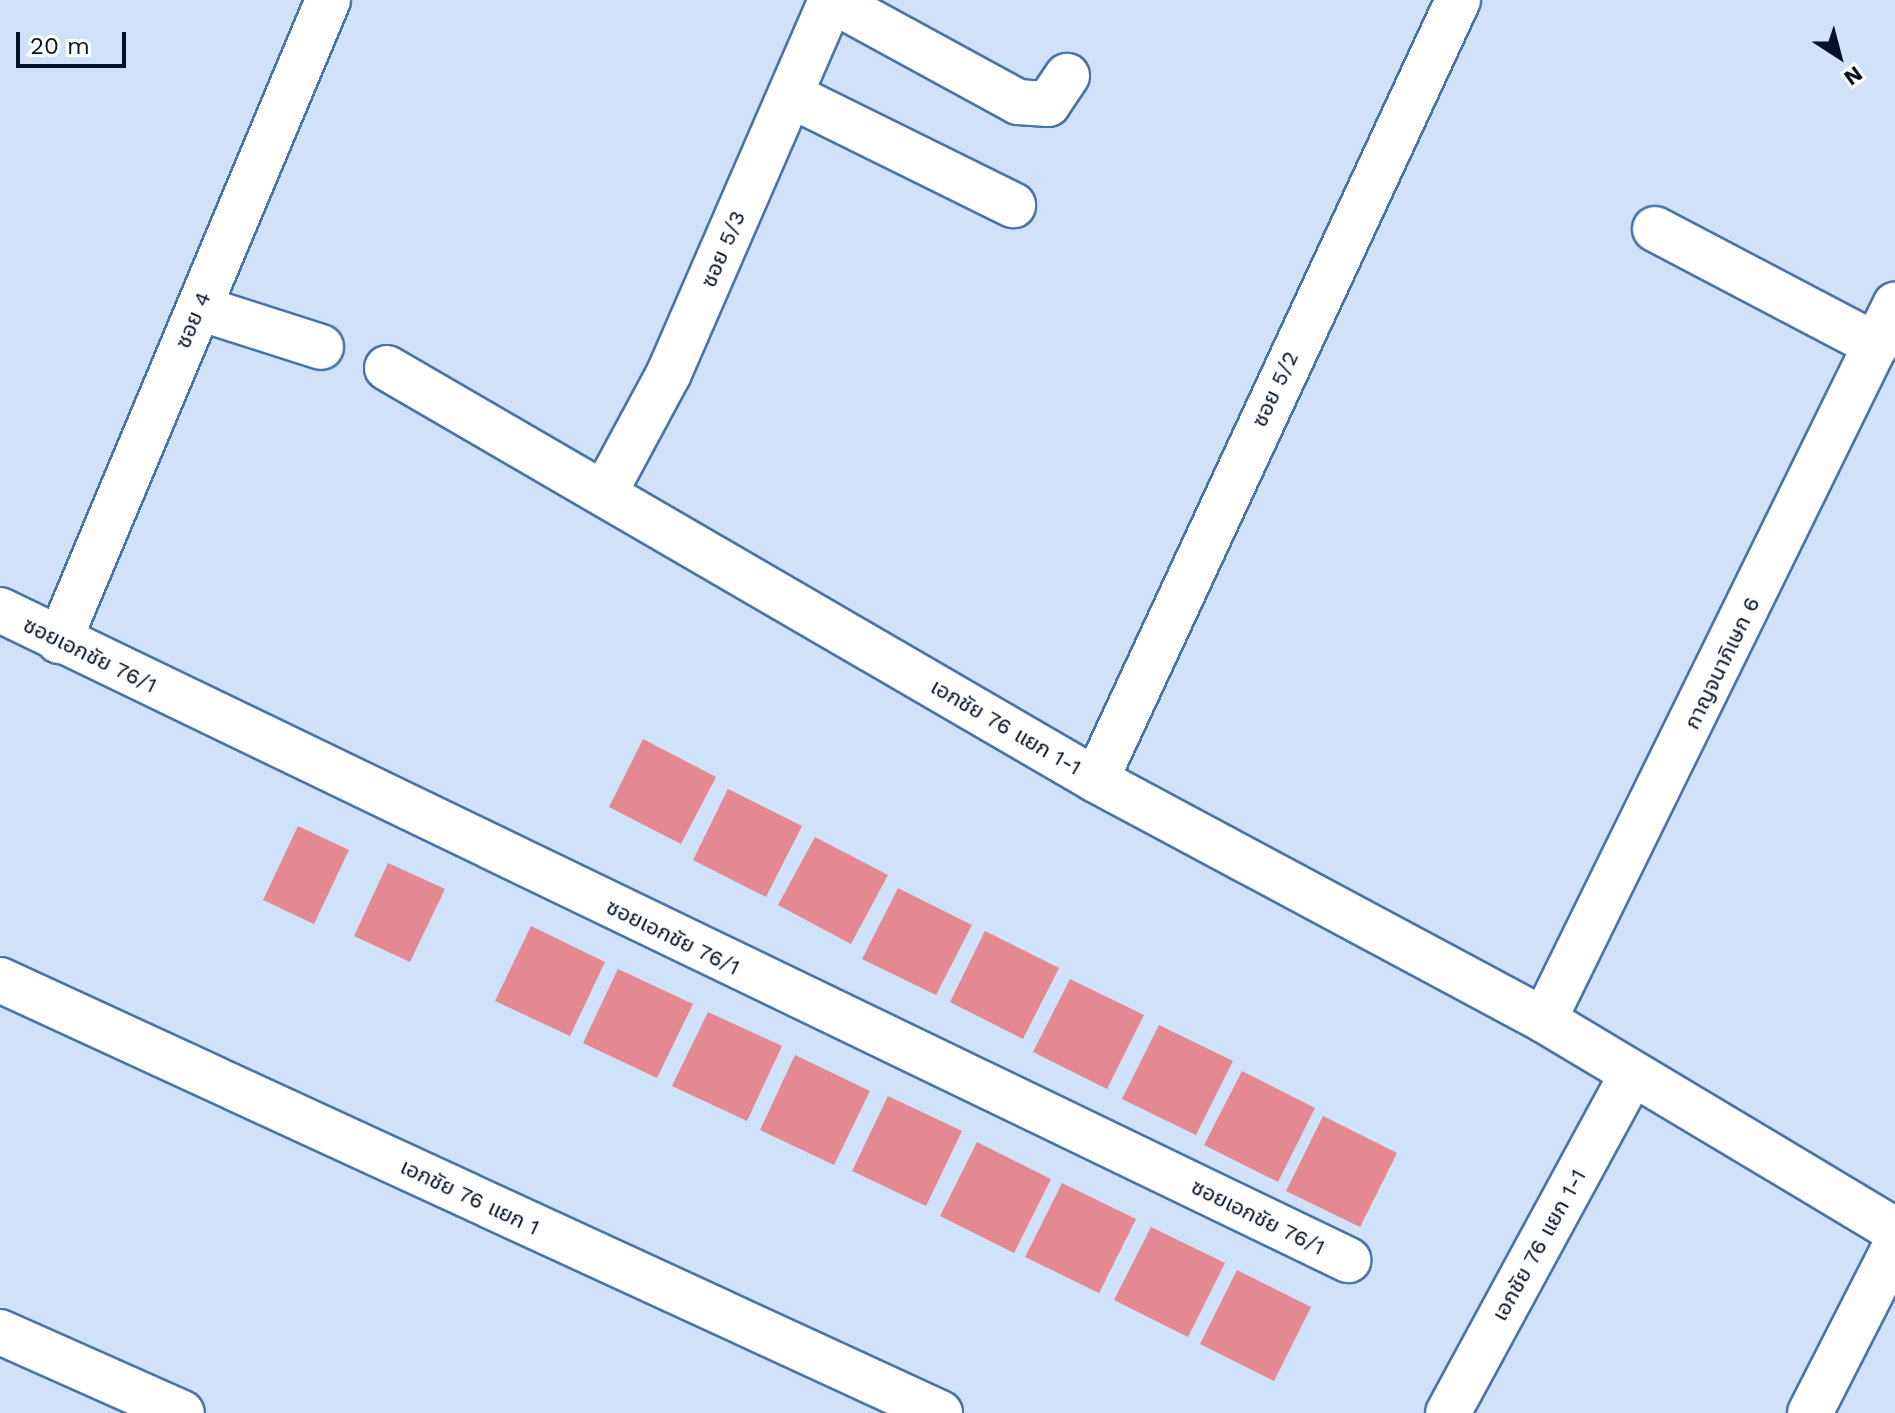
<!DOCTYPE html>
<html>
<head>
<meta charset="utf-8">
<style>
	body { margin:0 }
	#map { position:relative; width:1895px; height:1413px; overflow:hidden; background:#cfe2fa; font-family:"Work Sans","Noto Sans Thai",sans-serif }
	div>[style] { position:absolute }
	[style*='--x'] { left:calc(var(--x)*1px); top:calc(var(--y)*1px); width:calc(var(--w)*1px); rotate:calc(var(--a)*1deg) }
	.building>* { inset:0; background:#e48891 }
	.roads { filter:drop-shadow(2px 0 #4974a8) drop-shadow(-2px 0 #4974a8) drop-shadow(0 2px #4974a8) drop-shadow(0 -2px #4974a8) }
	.minor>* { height:44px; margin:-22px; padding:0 22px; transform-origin:22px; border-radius:22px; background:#fff }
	span { translate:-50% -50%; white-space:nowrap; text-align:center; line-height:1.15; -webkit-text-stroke:6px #fff; paint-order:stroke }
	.street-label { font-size:22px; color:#031226 }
	.north { position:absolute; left:1799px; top:16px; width:80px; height:80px; -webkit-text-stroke:6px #fff; paint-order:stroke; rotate:144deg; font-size:22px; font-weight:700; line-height:32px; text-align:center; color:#031226 }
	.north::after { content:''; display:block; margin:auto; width:28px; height:36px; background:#031226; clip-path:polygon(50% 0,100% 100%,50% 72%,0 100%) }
	.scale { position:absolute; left:16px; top:32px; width:110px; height:36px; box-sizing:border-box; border:4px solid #031226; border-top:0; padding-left:10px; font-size:24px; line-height:28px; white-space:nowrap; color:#031226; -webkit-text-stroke:6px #fff; paint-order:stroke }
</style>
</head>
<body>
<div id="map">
	<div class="building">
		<div style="clip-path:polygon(643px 739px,716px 777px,681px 844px,609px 807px)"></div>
		<div style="clip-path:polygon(728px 789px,802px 826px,766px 897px,693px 860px)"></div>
		<div style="clip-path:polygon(298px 826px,349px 850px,314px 924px,263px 900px)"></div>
		<div style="clip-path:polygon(815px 837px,888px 875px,851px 944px,778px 905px)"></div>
		<div style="clip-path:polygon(388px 863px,445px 889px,410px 962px,354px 936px)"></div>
		<div style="clip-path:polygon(898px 888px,972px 925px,936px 995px,862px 959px)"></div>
		<div style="clip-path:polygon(531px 926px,605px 962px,570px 1036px,495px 1001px)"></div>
		<div style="clip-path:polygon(985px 931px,1059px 968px,1023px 1039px,950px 1002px)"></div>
		<div style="clip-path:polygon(618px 969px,693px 1004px,657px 1078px,583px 1043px)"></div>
		<div style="clip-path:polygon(1070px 979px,1144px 1015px,1107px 1089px,1033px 1052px)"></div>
		<div style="clip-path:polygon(708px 1012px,782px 1046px,747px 1121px,672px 1086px)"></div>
		<div style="clip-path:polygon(1159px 1025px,1233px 1061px,1196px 1135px,1122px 1099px)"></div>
		<div style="clip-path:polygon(795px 1055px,870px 1091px,834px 1165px,760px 1130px)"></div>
		<div style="clip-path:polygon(1242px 1071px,1315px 1108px,1278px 1182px,1204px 1145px)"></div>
		<div style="clip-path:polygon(888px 1096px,962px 1131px,926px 1206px,852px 1171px)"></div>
		<div style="clip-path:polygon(1323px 1116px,1397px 1153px,1360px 1227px,1286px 1191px)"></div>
		<div style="clip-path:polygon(977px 1142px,1051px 1179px,1014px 1253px,940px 1216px)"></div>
		<div style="clip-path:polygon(1062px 1183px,1136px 1219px,1099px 1293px,1025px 1257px)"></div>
		<div style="clip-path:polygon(1151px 1227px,1225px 1263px,1188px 1337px,1114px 1300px)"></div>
		<div style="clip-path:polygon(1237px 1270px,1311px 1307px,1274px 1381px,1200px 1344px)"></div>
	</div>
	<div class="roads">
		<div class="minor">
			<div style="--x:831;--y:0;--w:213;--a:28.6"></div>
			<div style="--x:1018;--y:102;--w:30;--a:4"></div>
			<div style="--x:1048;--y:104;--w:34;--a:-56"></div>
			<div style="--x:790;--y:95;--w:249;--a:26.3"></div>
			<div style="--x:1655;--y:229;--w:250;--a:27.7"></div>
			<div style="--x:199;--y:308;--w:128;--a:17.7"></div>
			<div style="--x:387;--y:368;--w:820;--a:30.16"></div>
			<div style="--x:1096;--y:780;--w:508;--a:28.18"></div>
			<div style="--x:1544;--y:1020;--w:409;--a:30.9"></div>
			<div style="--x:605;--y:492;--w:135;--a:-61.7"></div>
			<div style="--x:669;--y:373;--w:407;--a:-66.5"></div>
			<div style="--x:0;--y:610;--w:1497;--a:25.74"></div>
			<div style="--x:59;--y:641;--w:695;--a:-67.23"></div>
			<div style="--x:1096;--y:780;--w:860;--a:-65.1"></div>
			<div style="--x:0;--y:980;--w:1035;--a:24.73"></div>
			<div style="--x:1544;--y:1020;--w:797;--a:-63.85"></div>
			<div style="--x:0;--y:1332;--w:199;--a:24"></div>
			<div style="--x:1448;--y:1413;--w:381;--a:-61.5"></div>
			<div style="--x:1810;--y:1413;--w:187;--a:-63"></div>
		</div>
	</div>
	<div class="street-label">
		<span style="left:723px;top:249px;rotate:-67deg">ซอย 5/3</span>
		<span style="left:193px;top:320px;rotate:-67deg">ซอย 4</span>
		<span style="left:1275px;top:389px;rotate:-65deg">ซอย 5/2</span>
		<span style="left:90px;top:655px;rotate:26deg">ซอยเอกชัย 76/1</span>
		<span style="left:1722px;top:663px;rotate:-64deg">กาญจนาภิเษก 6</span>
		<span style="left:1006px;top:727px;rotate:30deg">เอกชัย 76 แยก 1-1</span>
		<span style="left:673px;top:937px;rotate:26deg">ซอยเอกชัย 76/1</span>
		<span style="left:470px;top:1197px;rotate:25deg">เอกชัย 76 แยก 1</span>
		<span style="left:1258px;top:1217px;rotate:26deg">ซอยเอกชัย 76/1</span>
		<span style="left:1539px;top:1245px;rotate:-61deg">เอกชัย 76 แยก 1-1</span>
	</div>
	<div class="north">N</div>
	<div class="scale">20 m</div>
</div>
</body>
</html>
